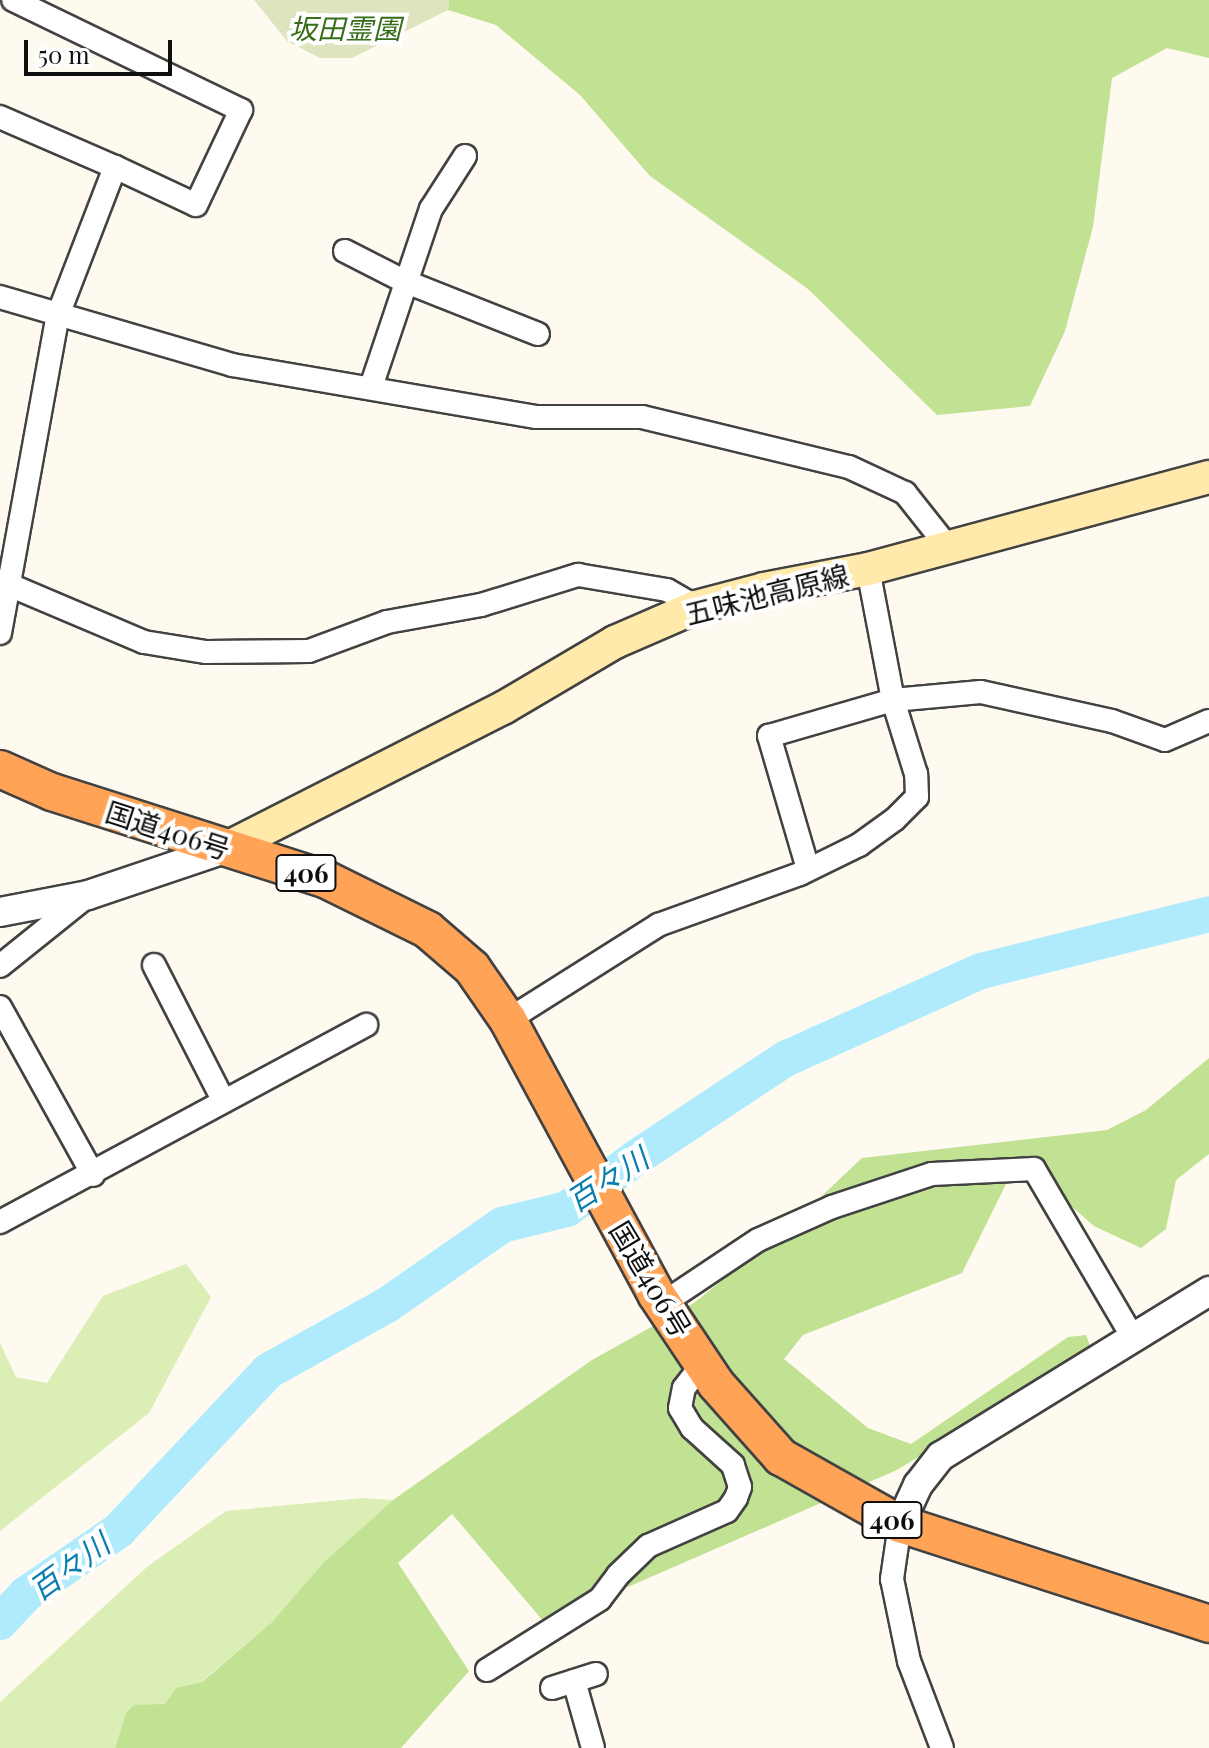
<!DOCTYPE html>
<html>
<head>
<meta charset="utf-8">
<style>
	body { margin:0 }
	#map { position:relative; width:1209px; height:1748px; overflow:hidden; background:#fffaf0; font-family:"Playfair Display","Noto Sans JP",serif }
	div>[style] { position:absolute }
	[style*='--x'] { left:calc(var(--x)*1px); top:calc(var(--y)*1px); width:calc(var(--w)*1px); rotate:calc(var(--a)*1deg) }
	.green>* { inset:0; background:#dbeeb5 }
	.forest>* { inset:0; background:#c1e193 }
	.cemetery>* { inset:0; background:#dee4be }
	.river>* { height:36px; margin:-18px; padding:0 18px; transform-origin:18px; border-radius:18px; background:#afebfc }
	.roads { filter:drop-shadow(2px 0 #424242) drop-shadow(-2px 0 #424242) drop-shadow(0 2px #424242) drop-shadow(0 -2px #424242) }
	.minor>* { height:22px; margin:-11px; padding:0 11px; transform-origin:11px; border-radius:11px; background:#fff }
	.tertiary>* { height:28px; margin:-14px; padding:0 14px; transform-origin:14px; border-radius:14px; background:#fff }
	.secondary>* { height:32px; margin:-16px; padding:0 16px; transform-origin:16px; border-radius:16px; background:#ffe9ab }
	.trunk>* { height:36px; margin:-18px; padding:0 18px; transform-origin:18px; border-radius:18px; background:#ffa357 }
	span { translate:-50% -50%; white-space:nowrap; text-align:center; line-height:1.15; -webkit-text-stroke:8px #fff; paint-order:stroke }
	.shield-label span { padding:2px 6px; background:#fff; border:2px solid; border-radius:6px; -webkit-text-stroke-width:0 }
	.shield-label { font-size:26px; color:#0f0f0f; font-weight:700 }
	.park-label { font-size:28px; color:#366e18; font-style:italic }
	.street-label { font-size:28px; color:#0f0f0f }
	.water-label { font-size:30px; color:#0a7fae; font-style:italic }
	.scale { position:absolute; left:24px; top:40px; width:148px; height:36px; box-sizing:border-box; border:4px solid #0f0f0f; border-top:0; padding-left:10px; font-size:24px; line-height:28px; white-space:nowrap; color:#0f0f0f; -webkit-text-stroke:6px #fff; paint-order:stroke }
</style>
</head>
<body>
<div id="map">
	<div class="green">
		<div style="clip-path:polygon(186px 1264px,211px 1297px,149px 1413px,0 1531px,0 1343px,16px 1377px,47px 1383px,103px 1296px)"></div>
		<div style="clip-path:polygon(362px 1498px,393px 1500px,324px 1562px,272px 1622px,201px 1682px,176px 1688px,165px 1704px,126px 1713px,115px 1748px,0 1748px,0 1702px,148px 1566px,226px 1511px)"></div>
	</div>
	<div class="forest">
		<div style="clip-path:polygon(449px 0,1209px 0,1209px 58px,1167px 48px,1112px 78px,1093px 227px,1065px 331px,1030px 406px,937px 415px,808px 289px,650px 176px,580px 95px,496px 25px,448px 10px)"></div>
		<div style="clip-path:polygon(1209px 1058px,1209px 1154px,1176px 1180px,1166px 1229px,1141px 1248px,1094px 1226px,1018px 1160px,962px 1273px,803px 1335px,784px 1359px,868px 1428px,911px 1444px,1068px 1337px,1086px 1335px,1092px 1351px,897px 1470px,545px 1623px,452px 1514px,398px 1563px,469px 1671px,401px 1748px,115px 1748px,126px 1713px,134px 1705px,165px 1704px,176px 1688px,202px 1682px,272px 1622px,324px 1562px,393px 1500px,592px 1360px,694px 1303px,791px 1225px,862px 1158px,1107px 1130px,1146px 1110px)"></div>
	</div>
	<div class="cemetery">
		<div style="clip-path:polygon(254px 0,449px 0,448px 10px,352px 58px,320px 58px,287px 41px)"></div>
	</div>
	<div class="river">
		<div style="--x:0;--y:1622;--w:38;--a:-47"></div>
		<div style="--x:26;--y:1594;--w:112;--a:-34.4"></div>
		<div style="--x:118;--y:1531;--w:219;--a:-46.8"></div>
		<div style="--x:268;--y:1371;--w:136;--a:-29"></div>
		<div style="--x:387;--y:1305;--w:140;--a:-34.8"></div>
		<div style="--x:502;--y:1225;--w:67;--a:-13.8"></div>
		<div style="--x:567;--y:1209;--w:87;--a:-36.6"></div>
		<div style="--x:637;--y:1157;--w:178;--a:-33.5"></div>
		<div style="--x:785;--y:1059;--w:215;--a:-24.2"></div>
		<div style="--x:981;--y:971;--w:235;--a:-14"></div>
	</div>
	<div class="roads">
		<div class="minor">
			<div style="--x:0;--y:117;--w:125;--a:23.5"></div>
			<div style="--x:345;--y:251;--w:66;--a:27"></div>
			<div style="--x:404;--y:281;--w:144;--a:21.6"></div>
			<div style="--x:0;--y:297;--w:242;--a:16.3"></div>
			<div style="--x:232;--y:365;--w:309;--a:9.7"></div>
			<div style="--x:537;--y:417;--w:105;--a:0"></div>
			<div style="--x:642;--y:417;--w:213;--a:13.6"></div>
			<div style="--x:849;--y:467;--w:62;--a:24.9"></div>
			<div style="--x:905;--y:493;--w:68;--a:51.6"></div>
			<div style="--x:371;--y:387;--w:188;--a:-71.4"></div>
			<div style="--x:431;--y:209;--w:63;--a:-57.3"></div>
			<div style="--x:0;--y:581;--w:156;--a:23"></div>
			<div style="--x:144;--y:642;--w:63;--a:9.2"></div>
			<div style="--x:206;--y:652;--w:103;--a:-0.6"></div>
			<div style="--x:309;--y:651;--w:83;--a:-20.4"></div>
			<div style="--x:387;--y:622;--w:96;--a:-10.3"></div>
			<div style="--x:481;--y:605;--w:102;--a:-17.2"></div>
			<div style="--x:578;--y:575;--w:90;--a:9.6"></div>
			<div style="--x:667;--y:590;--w:34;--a:30"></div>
			<div style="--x:0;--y:633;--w:323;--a:-79.7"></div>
			<div style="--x:58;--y:315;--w:159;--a:-68.9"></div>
			<div style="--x:115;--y:167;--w:89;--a:25.1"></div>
			<div style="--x:196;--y:205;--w:105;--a:-64.7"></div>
			<div style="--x:241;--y:110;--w:253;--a:-154.2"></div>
			<div style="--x:808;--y:869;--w:139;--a:-106.3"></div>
			<div style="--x:769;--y:736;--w:129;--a:-16.2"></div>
			<div style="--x:893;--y:700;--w:88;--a:-5.2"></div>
			<div style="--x:981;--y:692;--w:134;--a:12.5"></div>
			<div style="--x:1112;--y:721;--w:56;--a:19.7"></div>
			<div style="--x:1165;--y:740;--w:48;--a:-23.4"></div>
			<div style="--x:154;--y:965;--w:152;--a:62.9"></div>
			<div style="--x:0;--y:966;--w:112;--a:-38.8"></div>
			<div style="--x:0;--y:1007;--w:192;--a:61"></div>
			<div style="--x:508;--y:1020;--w:178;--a:-32.3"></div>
			<div style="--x:658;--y:925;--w:151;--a:-19.8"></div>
			<div style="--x:800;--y:874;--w:66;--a:-26.2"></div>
			<div style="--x:859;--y:845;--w:44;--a:-35.8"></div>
			<div style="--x:895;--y:819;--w:31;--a:-45"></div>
			<div style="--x:917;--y:797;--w:23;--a:-92"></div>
			<div style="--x:916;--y:774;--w:77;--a:-107.3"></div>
			<div style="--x:893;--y:700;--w:133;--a:-100.8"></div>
			<div style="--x:0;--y:1222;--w:416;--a:-28.3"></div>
			<div style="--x:662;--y:1304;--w:115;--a:-33.7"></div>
			<div style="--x:758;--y:1240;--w:81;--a:-24"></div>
			<div style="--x:832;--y:1207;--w:105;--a:-18.3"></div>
			<div style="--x:932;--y:1174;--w:102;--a:-2.8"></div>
			<div style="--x:1034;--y:1169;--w:196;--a:59.6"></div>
			<div style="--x:900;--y:1524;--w:56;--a:98.3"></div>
			<div style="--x:892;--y:1579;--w:84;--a:78.3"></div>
			<div style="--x:909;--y:1661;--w:93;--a:69.2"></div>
			<div style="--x:487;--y:1670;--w:133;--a:-32.1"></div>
			<div style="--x:600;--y:1599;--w:30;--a:-53"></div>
			<div style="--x:618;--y:1575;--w:42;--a:-44"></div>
			<div style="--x:648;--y:1546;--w:86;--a:-23.9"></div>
			<div style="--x:727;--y:1511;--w:16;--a:-55"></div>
			<div style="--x:736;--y:1498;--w:12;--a:-70"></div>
			<div style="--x:740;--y:1487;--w:23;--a:-108"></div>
			<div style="--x:733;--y:1465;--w:55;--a:-137.9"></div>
			<div style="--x:692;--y:1428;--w:23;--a:-121"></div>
			<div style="--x:680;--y:1408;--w:20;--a:-79"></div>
			<div style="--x:684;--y:1388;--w:31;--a:-52"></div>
			<div style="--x:574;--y:1681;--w:70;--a:74.2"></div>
			<div style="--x:552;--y:1688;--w:46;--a:-17.7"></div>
		</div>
		<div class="tertiary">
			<div style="--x:0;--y:912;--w:90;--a:-10.9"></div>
			<div style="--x:88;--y:895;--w:145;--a:-18.6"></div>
			<div style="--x:900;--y:1524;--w:43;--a:-65.2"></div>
			<div style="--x:918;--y:1485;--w:37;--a:-52"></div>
			<div style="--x:941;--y:1456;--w:315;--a:-31.6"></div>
		</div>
		<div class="secondary">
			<div style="--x:225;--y:849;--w:312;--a:-26.9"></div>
			<div style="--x:503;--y:708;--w:130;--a:-30.5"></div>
			<div style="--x:615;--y:642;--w:88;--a:-23.4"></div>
			<div style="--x:696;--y:607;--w:70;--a:-14.8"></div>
			<div style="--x:764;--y:589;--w:106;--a:-10.9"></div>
			<div style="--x:868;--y:569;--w:353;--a:-15.1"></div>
		</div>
		<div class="trunk">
			<div style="--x:0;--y:769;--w:57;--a:23.9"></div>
			<div style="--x:52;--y:792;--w:287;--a:17.7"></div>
			<div style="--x:325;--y:879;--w:115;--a:26.3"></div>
			<div style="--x:428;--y:930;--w:58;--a:40.8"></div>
			<div style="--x:472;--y:968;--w:63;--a:55.3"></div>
			<div style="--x:508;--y:1020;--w:311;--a:61.6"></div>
			<div style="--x:656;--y:1294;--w:108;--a:56.3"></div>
			<div style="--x:716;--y:1384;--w:98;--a:48.3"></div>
			<div style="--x:781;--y:1457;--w:137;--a:29.4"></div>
			<div style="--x:900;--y:1524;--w:325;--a:17.9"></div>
		</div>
	</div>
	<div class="shield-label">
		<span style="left:306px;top:873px">406</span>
		<span style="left:892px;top:1520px">406</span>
	</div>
	<div class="park-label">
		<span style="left:345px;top:28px">坂田霊園</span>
	</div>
	<div class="street-label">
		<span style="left:767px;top:594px;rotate:-14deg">五味池高原線</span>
		<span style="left:168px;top:830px;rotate:18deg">国道406号</span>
		<span style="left:651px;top:1279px;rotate:59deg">国道406号</span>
	</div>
	<div class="water-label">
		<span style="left:607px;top:1179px;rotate:-33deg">百々川</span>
		<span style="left:69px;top:1566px;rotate:-36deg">百々川</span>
	</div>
	<div class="scale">50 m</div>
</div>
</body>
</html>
